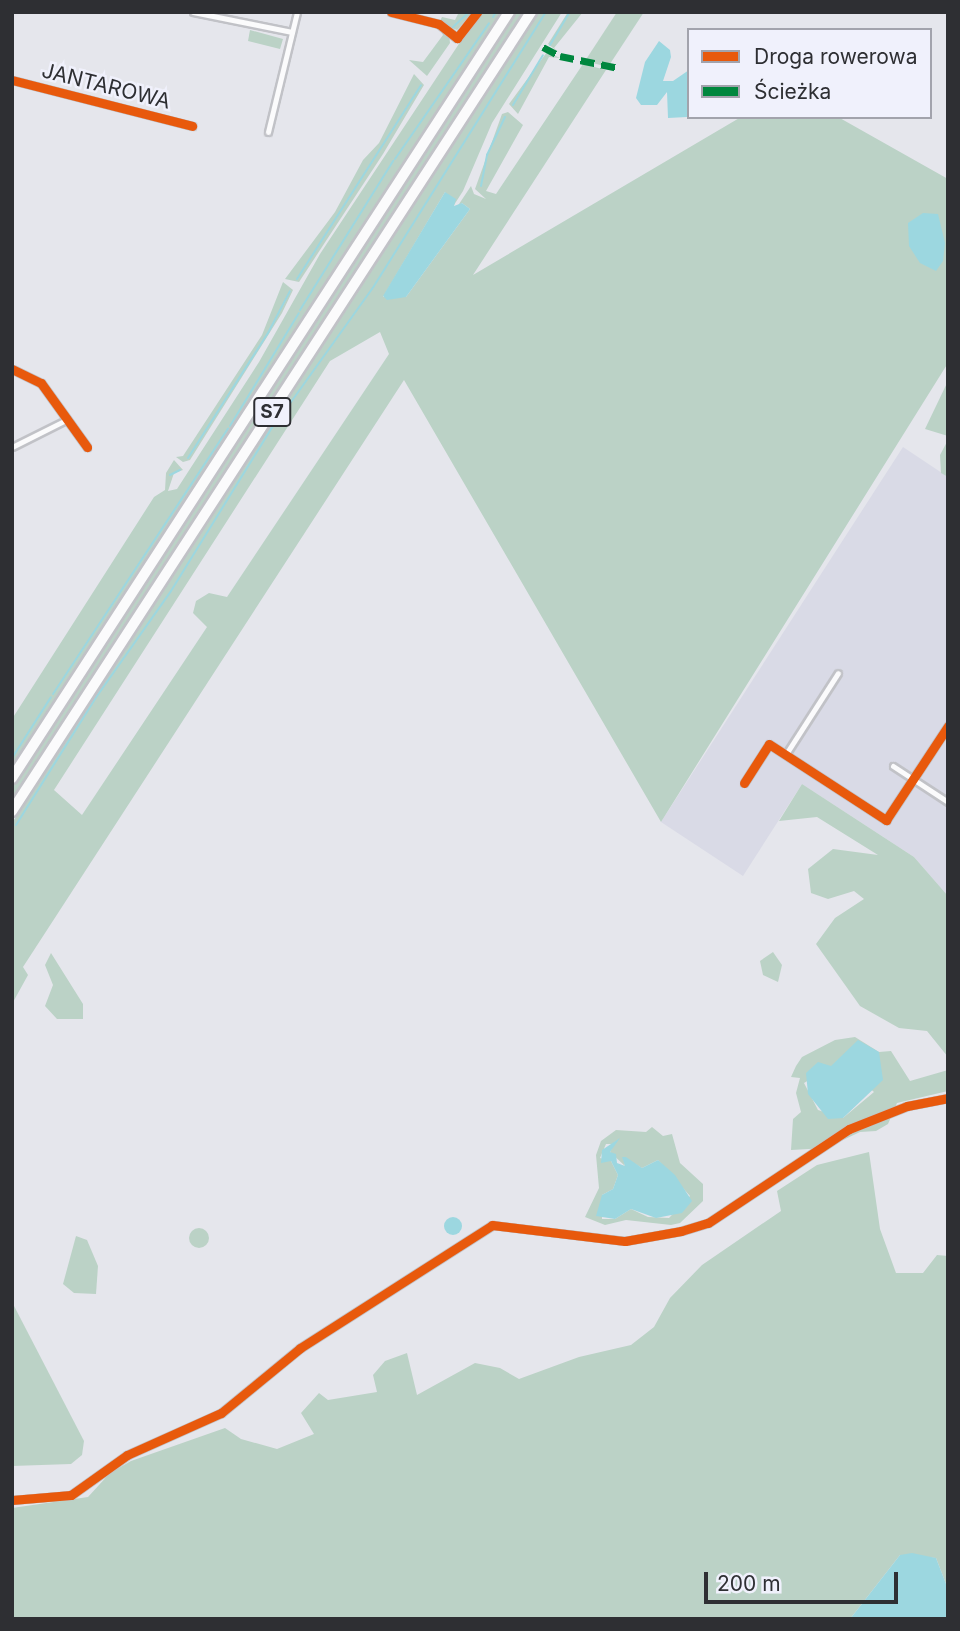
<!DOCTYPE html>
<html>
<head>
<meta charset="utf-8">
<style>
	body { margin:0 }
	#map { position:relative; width:960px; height:1631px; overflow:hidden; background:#e5e6ec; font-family:Inter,sans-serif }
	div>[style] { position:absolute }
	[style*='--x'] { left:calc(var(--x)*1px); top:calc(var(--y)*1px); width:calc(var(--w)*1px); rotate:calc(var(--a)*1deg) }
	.built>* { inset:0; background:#d9dae6 }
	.green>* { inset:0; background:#bbd2c6 }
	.round { border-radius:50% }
	.water>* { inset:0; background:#9cd7e0 }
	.stream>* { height:2px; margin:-1px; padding:0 1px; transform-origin:1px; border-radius:1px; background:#9cd7e0 }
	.roads { filter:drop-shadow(2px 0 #c1c2c7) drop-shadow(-2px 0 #c1c2c7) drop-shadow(0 2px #c1c2c7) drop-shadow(0 -2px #c1c2c7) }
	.minor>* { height:5px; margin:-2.5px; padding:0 2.5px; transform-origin:2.5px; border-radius:2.5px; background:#fbfbfc }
	.motorway>* { height:10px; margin:-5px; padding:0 5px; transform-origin:5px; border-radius:5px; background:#fbfbfc }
	.quiet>* { height:7px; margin-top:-3.5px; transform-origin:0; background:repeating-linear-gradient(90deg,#00873e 0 14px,transparent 0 21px) }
	.cycleway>* { height:9px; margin:-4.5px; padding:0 4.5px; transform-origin:4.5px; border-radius:4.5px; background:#e8590c }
	span { translate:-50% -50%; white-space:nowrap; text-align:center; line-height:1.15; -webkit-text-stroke:5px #f0f1fc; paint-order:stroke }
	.shield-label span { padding:2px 5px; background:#f0f1fc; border:2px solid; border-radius:5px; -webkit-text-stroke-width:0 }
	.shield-label { font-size:19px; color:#2e2f33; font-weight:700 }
	.street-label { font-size:21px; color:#2e2f33 }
	.frame { position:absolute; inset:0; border:14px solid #2e2f33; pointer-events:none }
	.legend { position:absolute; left:687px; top:28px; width:245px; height:91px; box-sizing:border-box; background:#f0f1fc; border:2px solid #a2a3ac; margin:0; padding:9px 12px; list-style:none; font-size:21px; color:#2e2f33 }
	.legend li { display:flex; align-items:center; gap:14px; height:35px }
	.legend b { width:35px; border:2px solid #a2a3ac }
	.scale { position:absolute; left:704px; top:1572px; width:194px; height:32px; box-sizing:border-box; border:4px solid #2e2f33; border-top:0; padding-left:9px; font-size:21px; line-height:24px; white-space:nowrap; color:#2e2f33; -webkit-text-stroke:5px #f0f1fc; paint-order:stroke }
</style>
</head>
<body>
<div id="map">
	<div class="built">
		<div style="clip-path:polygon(903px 447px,948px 477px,948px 896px,914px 857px,802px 784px,743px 876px,661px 822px)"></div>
	</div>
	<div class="green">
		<div style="clip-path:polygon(459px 12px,473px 12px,457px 30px,439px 23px,442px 17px,455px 20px)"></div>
		<div style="clip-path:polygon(480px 12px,503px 12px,12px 767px,12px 719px,154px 497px,165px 490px,166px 473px,174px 460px,183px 470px,174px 473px,168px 491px,177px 489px,259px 362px,320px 254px)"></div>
		<div style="clip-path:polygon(514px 12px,527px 12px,12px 805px,12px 785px)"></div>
		<div style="clip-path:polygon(evenodd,539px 12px,562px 12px,492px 123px,463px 191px,454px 205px,445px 192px,383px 297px,406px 297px,470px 209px,462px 203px,457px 207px,471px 186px,474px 194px,486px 199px,475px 189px,502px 114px,508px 112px,523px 125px,486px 191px,496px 194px,583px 64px,606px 70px,473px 275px,741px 117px,838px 117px,948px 179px,948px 363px,661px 822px,404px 380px,23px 967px,28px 975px,12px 1004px,12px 823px,539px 12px,380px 332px,389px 354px,227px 597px,209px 593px,196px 601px,193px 613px,207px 627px,82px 815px,54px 790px,330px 361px,380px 332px)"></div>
		<div style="clip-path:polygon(568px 12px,583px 12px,554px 48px,561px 54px,548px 44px)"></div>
		<div style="clip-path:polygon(617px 12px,644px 12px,608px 67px,585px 61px)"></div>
		<div style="clip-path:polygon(438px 26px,449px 34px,450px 43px,427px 76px,409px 60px,423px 62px,443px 35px)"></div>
		<div style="clip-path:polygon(250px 30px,283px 39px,280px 49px,248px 41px)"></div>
		<div style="clip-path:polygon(547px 52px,560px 58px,549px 57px,518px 114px,509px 104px)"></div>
		<div style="clip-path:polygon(414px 74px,424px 85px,383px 154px,299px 282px,285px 279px,335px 212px,363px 160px,379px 143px)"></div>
		<div style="clip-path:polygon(283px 282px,293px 290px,282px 313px,190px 460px,183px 462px,176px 457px,183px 456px,262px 335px)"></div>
		<div style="clip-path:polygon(948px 381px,948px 436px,925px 429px)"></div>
		<div style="clip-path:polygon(948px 440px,948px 477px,941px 473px,940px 455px)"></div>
		<div style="clip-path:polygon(802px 784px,914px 857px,948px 896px,948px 1057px,927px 1031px,899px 1028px,860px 1006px,816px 944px,835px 918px,864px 899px,854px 891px,828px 899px,811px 893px,808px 869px,833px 849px,878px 855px,817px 817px,779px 821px)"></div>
		<div style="clip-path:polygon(773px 952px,782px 965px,778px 982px,763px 975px,760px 961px)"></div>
		<div style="clip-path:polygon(51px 953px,83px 1004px,83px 1019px,57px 1019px,45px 1006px,53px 985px,45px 965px)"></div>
		<div style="clip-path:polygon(evenodd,855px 1037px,879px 1052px,891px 1051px,910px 1081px,948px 1070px,948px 1091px,897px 1103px,888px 1124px,876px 1131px,860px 1132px,826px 1148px,791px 1150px,793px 1119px,801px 1112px,796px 1093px,800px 1078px,791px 1077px,796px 1066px,802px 1057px,835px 1040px,855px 1037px,840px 1061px,874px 1092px,843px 1118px,818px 1110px,804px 1083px,840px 1061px)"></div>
		<div style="clip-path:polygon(evenodd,652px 1127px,663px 1136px,672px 1134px,680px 1163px,703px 1184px,703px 1201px,680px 1223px,671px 1225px,626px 1220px,605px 1225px,585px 1217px,599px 1188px,596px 1155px,601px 1141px,616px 1130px,646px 1132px,652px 1127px,606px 1144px,614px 1144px,610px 1152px,625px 1166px,623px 1157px,642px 1168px,658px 1160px,690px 1196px,669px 1218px,648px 1217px,631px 1209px,615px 1219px,602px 1219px,602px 1195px,613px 1189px,618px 1175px,611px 1161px,600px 1158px,606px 1144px)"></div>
		<div style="clip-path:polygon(869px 1152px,880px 1229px,896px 1273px,923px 1273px,937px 1255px,948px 1256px,948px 1589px,936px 1558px,900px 1555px,850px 1619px,12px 1619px,12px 1508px,88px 1497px,110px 1473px,131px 1461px,225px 1428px,241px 1439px,277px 1449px,314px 1434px,301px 1413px,319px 1393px,328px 1400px,377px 1392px,373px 1375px,385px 1361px,407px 1353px,417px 1395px,475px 1363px,500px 1368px,519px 1379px,579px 1357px,631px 1345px,654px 1327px,670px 1298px,702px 1265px,781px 1211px,777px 1191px,817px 1165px)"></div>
		<div class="round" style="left:189px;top:1228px;width:20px;height:20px"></div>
		<div style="clip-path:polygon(76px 1236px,87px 1240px,98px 1266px,96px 1294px,74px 1293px,63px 1284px)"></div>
		<div style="clip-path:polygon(12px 1302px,84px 1441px,82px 1455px,71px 1464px,12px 1466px)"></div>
	</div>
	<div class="water">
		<div style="clip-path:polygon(659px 41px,670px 50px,671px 57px,663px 81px,673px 81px,689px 70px,687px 117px,668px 118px,667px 92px,657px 105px,641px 105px,636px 98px,645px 62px)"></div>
		<div style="clip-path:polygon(445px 192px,456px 199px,454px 206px,462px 203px,470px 209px,406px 297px,387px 300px,383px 296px)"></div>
		<div style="clip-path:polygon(923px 213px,938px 214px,945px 243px,943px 261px,936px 271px,920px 263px,909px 246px,908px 223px)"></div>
		<div style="clip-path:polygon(858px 1040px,879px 1052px,883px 1080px,843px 1118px,828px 1119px,808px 1094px,806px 1073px,818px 1062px,831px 1066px)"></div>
		<div style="clip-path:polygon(620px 1138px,610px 1152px,616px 1154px,617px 1163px,625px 1166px,622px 1157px,626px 1157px,642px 1168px,658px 1160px,675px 1175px,692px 1201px,682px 1213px,656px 1218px,631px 1209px,615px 1219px,596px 1216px,602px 1195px,613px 1189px,618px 1175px,611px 1161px,601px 1163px,602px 1150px)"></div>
		<div class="round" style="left:444px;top:1217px;width:18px;height:18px"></div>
		<div style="clip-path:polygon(912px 1553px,936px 1558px,948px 1589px,948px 1619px,850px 1619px,900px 1555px)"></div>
	</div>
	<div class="stream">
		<div style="--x:493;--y:17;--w:6;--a:-59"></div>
		<div style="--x:444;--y:23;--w:5;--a:22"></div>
		<div style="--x:453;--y:27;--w:22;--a:-43"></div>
		<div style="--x:550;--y:45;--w:39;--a:-59"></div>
		<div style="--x:513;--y:105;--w:58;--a:-59"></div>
		<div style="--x:395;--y:159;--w:165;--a:-55.3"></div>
		<div style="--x:481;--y:186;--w:32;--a:-79"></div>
		<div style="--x:487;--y:155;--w:42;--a:-64.7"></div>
		<div style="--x:297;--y:279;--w:230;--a:-57.4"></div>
		<div style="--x:300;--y:310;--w:176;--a:-58"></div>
		<div style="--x:286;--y:409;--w:151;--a:-54.4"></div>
		<div style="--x:374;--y:286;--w:324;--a:-57.9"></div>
		<div style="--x:230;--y:426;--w:132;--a:-58.6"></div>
		<div style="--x:188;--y:458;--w:148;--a:-57.4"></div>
		<div style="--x:268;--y:333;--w:47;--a:-62.4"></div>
		<div style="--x:170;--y:475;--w:11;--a:-27"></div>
		<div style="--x:53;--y:694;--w:318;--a:-56.6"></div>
		<div style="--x:12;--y:758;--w:72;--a:-57.4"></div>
		<div style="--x:16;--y:825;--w:152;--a:-57.9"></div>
		<div style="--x:97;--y:696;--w:128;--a:-54.8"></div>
		<div style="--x:171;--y:591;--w:209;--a:-58.3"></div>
	</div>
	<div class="roads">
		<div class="minor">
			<div style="--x:193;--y:12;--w:101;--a:11.4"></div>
			<div style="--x:391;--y:12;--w:49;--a:14"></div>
			<div style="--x:439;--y:24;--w:23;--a:38"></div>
			<div style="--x:457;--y:38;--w:33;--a:-52"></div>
			<div style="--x:12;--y:80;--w:186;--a:14.3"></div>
			<div style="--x:268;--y:132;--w:123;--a:-76.4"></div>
			<div style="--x:12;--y:369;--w:32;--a:26"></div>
			<div style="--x:41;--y:383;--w:79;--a:54.3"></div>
			<div style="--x:12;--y:447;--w:60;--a:-26.6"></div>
			<div style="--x:786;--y:754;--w:96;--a:-57.3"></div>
			<div style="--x:893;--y:766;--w:66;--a:33.2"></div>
			<div style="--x:744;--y:783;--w:46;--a:-57.3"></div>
			<div style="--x:769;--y:744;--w:140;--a:33"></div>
			<div style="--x:886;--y:820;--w:113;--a:-56.6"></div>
			<div style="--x:12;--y:1500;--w:59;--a:-4.8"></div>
			<div style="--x:71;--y:1495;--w:69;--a:-35.5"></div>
			<div style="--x:127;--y:1455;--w:103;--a:-24.1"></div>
			<div style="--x:221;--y:1413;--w:102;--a:-39.4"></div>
			<div style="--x:300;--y:1348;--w:228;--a:-32.6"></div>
			<div style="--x:492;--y:1225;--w:134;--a:6.9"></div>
			<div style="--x:625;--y:1241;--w:57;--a:-10.1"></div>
			<div style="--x:681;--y:1231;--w:28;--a:-17"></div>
			<div style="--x:708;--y:1223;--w:169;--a:-33.7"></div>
			<div style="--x:849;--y:1129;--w:62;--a:-21.6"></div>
			<div style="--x:907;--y:1106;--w:42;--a:-11"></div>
		</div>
		<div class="motorway">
			<div style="--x:12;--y:778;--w:913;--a:-57.02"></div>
			<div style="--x:12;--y:811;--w:953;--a:-56.99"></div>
		</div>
	</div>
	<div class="quiet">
		<div style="--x:543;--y:47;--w:19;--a:28"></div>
		<div style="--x:560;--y:56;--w:60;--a:11.5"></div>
	</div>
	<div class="cycleway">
		<div style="--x:391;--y:12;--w:49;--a:14"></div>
		<div style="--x:439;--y:24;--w:23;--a:38"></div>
		<div style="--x:457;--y:38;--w:33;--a:-52"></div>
		<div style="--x:12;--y:80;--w:186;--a:14.3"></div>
		<div style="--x:12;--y:369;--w:32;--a:26"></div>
		<div style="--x:41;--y:383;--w:79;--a:54.3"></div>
		<div style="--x:744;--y:783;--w:46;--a:-57.3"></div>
		<div style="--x:769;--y:744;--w:140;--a:33"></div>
		<div style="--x:886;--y:820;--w:113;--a:-56.6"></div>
		<div style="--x:12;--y:1500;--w:59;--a:-4.8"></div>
		<div style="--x:71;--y:1495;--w:69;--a:-35.5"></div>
		<div style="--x:127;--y:1455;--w:103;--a:-24.1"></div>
		<div style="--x:221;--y:1413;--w:102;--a:-39.4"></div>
		<div style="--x:300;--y:1348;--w:228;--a:-32.6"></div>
		<div style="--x:492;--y:1225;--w:134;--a:6.9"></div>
		<div style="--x:625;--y:1241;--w:57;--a:-10.1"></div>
		<div style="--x:681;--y:1231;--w:28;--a:-17"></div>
		<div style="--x:708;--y:1223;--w:169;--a:-33.7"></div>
		<div style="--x:849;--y:1129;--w:62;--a:-21.6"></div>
		<div style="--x:907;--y:1106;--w:42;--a:-11"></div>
	</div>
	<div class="shield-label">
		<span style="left:272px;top:412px">S7</span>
	</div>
	<div class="street-label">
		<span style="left:106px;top:86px;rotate:14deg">JANTAROWA</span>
	</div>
	<div class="frame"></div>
	<ul class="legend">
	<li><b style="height:9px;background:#e8590c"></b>Droga rowerowa</li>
	<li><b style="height:9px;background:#00873e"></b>Ścieżka</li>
	</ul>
	<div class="scale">200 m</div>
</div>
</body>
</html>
